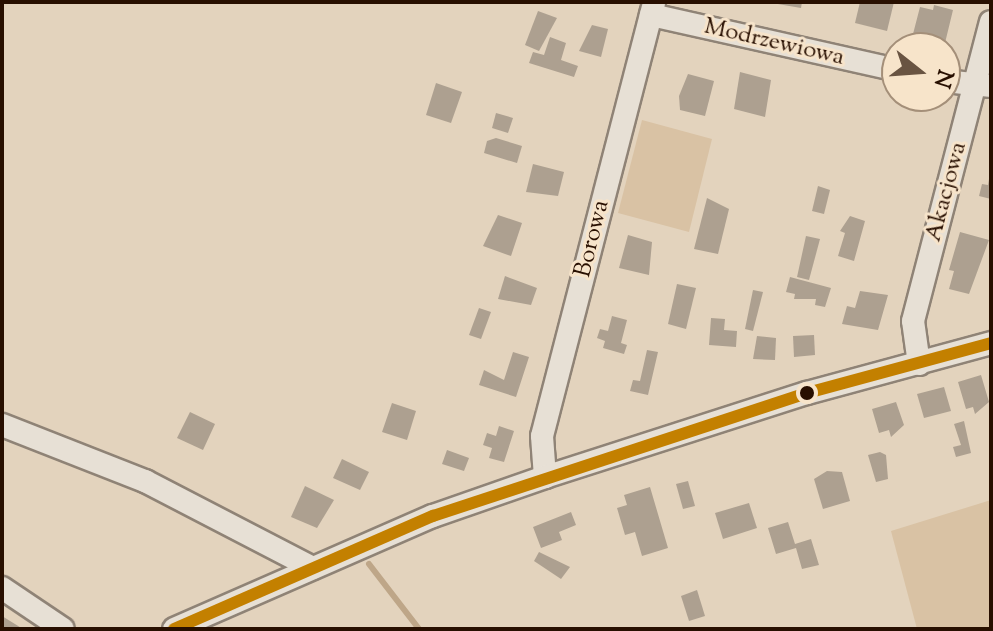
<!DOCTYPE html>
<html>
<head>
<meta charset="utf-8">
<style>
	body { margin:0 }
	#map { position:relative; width:993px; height:631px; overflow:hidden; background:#e3d3bd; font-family:"Sorts Mill Goudy",serif }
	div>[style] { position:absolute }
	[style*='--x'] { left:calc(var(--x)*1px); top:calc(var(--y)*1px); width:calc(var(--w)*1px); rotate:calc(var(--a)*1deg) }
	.green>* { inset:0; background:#d9c2a4 }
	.stream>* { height:6px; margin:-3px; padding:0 3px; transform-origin:3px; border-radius:3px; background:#bea688 }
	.building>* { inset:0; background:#ada090 }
	.roads { filter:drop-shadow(2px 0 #8f8376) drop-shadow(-2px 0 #8f8376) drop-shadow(0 2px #8f8376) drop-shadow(0 -2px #8f8376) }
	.minor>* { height:22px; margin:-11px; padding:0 11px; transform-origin:11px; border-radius:11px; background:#e7e0d5 }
	.bus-1>* { height:12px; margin:-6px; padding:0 6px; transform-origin:6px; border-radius:6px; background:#c38000 }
	.dots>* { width:22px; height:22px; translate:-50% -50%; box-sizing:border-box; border:4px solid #f7e4ca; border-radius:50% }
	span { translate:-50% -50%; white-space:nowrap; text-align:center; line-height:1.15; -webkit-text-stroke:6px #f7e4ca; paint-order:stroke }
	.street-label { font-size:24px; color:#280f00 }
	.frame { position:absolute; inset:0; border:4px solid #280f00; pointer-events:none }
	.north { position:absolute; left:881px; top:32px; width:80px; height:80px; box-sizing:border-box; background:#f7e4ca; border:2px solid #a48f79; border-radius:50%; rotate:107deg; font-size:22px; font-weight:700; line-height:32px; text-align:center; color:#280f00 }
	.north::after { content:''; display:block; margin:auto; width:28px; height:36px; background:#695442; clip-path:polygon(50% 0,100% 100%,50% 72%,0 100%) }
</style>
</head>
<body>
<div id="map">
	<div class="green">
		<div style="clip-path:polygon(642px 120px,712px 139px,689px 232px,618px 213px)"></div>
		<div style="clip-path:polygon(991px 500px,991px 629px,917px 629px,891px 531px)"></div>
	</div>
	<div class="stream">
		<div style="--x:369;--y:564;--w:82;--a:52.4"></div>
	</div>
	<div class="building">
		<div style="clip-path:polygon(780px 2px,802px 2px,801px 8px,772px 3px)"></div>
		<div style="clip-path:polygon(860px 2px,894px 2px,887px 31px,855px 23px)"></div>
		<div style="clip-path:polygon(934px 5px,953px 10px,945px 43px,913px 34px,920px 7px,933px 10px)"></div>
		<div style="clip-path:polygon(538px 11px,557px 18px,539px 51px,525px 45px)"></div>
		<div style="clip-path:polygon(592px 25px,608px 29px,601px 57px,579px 51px)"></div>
		<div style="clip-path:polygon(550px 37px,566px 43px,561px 60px,578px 66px,574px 77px,529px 63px,533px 52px,544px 55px)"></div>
		<div style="clip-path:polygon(740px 72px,771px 80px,765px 117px,734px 109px)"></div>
		<div style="clip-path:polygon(688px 74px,714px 81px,705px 116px,680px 110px,679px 96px)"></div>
		<div style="clip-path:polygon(436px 83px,462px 92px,451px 123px,426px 115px)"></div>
		<div style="clip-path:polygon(496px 113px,513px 118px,508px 133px,492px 128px)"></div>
		<div style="clip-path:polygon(496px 138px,522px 146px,517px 163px,484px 153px,487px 141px)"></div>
		<div style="clip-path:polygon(533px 164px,564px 172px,558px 196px,526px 192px)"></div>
		<div style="clip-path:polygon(991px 167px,991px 199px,979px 196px,982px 184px,988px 185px)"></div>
		<div style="clip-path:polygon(818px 186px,830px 190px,824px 214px,812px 211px)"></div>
		<div style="clip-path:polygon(707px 198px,729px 209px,718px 254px,694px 249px)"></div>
		<div style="clip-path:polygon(498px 215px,522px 223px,511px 256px,483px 246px)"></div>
		<div style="clip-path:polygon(850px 216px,865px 221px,854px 261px,838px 256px,845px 233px,840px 231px)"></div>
		<div style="clip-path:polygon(960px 232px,989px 240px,969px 294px,949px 289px,954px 271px,949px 270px)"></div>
		<div style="clip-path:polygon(628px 235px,652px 242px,649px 275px,619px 268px)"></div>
		<div style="clip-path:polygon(806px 236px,820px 239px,809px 280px,797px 277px)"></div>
		<div style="clip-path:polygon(505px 276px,537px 288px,531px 305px,498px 299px)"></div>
		<div style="clip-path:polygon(790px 277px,831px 288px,825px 307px,815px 305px,816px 299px,794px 299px,795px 294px,786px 292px)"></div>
		<div style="clip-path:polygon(677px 284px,696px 288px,686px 329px,668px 324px)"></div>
		<div style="clip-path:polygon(753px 290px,763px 292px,753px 331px,745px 329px)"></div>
		<div style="clip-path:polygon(860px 291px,888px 295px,878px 330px,842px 324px,847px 306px,855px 308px)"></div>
		<div style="clip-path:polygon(479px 308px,491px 312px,481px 339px,469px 335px)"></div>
		<div style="clip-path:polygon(612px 316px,627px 320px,621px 343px,627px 345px,624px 354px,603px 348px,605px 341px,597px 338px,600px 329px,608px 331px)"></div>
		<div style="clip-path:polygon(711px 318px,725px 319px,724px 330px,737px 331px,736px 347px,709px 345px)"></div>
		<div style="clip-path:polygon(814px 335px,815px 355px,794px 357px,793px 336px)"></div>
		<div style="clip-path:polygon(757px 336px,776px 338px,775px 360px,753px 359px)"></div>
		<div style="clip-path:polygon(647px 350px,658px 352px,648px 395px,630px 391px,633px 380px,640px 381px)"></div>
		<div style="clip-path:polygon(513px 352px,529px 357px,516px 397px,479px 385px,484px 370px,504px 380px)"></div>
		<div style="clip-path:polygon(981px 375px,989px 402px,975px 414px,973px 407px,966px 409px,958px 382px)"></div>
		<div style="clip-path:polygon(944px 387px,951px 411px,924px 418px,917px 394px)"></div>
		<div style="clip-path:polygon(896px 402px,904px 425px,891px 437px,889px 430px,879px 433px,872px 409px)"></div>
		<div style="clip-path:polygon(392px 403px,416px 411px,407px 440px,382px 432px)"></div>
		<div style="clip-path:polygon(190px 412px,215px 424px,203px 450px,177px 438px)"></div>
		<div style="clip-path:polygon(964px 421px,971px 453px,956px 457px,953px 447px,961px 445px,954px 424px)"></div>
		<div style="clip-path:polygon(499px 426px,514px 431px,504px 462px,489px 458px,492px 448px,483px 445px,487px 433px,496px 436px)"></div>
		<div style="clip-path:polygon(447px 450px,469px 458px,464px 471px,442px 464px)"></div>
		<div style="clip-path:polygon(880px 452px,886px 455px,888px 479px,876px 482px,868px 455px)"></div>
		<div style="clip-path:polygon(342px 459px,369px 472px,360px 490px,333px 478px)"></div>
		<div style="clip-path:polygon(827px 471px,842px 472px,850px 501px,823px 509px,814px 479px)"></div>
		<div style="clip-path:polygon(688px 481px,695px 506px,683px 509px,676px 484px)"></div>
		<div style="clip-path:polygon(305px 486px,334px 500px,317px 528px,291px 517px)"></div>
		<div style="clip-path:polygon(650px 487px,668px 548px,642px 556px,635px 532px,625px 535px,617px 508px,627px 505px,624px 495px)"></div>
		<div style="clip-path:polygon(749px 503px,757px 528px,723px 539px,715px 513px)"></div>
		<div style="clip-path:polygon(571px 512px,576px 525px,559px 532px,562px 540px,541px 548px,533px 527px)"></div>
		<div style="clip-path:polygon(788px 522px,795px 544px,811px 539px,819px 565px,802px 569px,796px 548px,776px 554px,768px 528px)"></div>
		<div style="clip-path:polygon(539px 552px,570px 567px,561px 579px,534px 561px)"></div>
		<div style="clip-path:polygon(697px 590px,705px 616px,689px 621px,681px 596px)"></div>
		<div style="clip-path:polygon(2px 616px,23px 629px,2px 629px)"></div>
	</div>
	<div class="roads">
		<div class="minor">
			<div style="--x:651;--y:15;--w:252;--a:12.6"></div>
			<div style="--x:945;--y:81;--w:45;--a:6.3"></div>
			<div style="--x:919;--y:364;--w:43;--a:-97.9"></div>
			<div style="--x:913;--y:321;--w:309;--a:-75.4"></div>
			<div style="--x:2;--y:425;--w:154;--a:21.4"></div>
			<div style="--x:145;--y:481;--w:189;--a:27.4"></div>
			<div style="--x:545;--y:477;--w:41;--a:-94.2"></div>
			<div style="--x:542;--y:436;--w:448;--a:-75.5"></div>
			<div style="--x:2;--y:588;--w:73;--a:33.9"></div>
			<div style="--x:174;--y:629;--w:283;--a:-23.6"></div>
			<div style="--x:433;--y:516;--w:119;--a:-19.2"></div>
			<div style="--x:545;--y:477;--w:275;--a:-17.8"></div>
			<div style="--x:807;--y:393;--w:191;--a:-15.2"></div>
		</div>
	</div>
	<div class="bus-1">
		<div style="--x:174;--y:629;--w:283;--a:-23.6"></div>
		<div style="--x:433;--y:516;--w:394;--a:-18.2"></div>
		<div style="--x:807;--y:393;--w:191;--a:-15.2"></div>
	</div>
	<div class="dots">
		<div style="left:807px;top:393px;background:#280f00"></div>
	</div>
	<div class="street-label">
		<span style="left:774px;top:43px;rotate:13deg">Modrzewiowa</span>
		<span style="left:947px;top:192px;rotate:-75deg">Akacjowa</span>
		<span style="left:593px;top:239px;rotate:-76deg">Borowa</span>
	</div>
	<div class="frame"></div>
	<div class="north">N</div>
</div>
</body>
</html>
